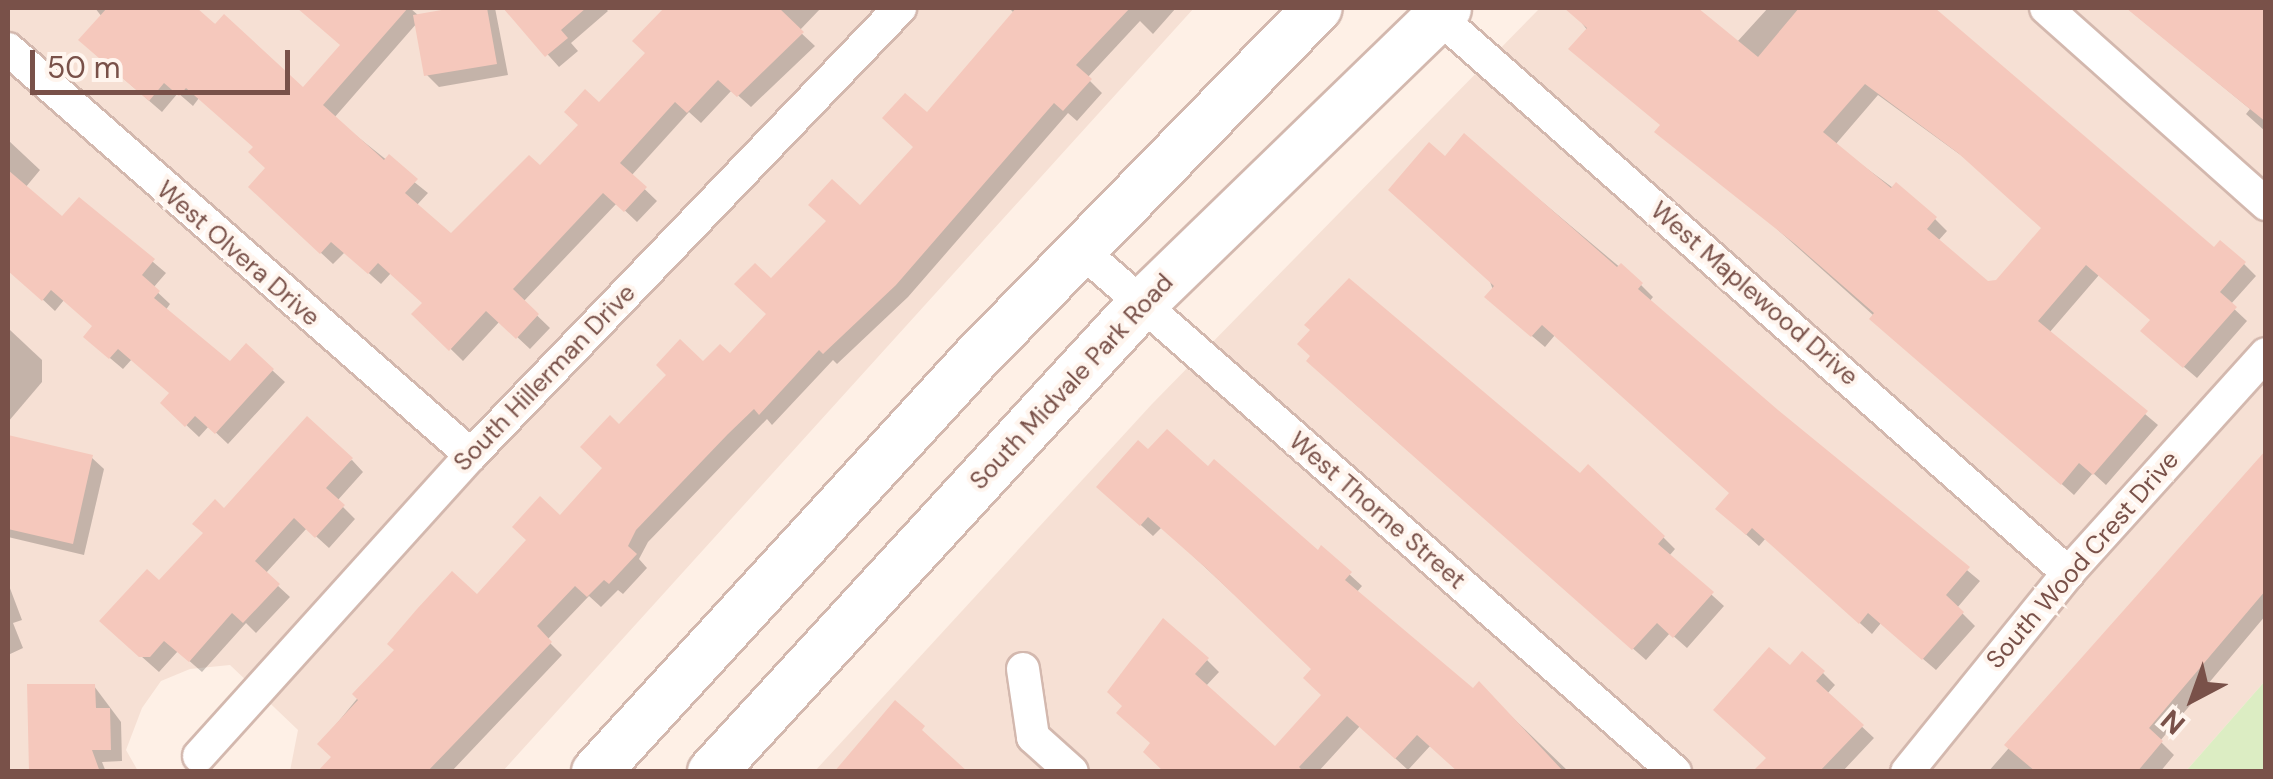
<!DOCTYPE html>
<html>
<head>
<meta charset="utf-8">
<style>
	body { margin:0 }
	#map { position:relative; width:2273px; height:779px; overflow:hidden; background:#fef0e6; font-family:"DM Sans",sans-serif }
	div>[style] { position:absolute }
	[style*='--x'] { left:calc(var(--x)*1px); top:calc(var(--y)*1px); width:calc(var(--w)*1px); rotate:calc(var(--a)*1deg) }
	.residential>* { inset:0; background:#f6e0d4 }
	.green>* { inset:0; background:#dcedc3 }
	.shadow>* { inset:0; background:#0003 }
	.building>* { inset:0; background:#f5c8bc }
	.roads { filter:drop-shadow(2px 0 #d3b8ae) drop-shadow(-2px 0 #d3b8ae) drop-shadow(0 2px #d3b8ae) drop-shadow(0 -2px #d3b8ae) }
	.minor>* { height:32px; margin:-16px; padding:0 16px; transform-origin:16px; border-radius:16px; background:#fff }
	.secondary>* { height:48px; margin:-24px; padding:0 24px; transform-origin:24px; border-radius:24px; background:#fff }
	span { translate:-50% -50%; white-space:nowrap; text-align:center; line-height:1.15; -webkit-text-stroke:8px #fff5ee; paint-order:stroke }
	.street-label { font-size:25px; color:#795149 }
	.frame { position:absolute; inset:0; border:10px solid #795149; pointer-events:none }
	.north { position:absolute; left:2143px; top:649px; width:100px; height:100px; -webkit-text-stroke:8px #fff5ee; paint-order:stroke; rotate:221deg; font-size:28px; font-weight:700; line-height:40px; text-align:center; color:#795149 }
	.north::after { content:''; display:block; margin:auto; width:35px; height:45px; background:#795149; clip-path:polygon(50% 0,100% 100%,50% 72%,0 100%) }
	.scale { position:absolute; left:30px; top:50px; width:260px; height:45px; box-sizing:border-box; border:5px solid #795149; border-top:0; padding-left:12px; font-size:30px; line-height:35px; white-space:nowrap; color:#795149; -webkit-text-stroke:8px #fff5ee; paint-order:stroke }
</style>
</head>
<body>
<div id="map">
	<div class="residential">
		<div style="clip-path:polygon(8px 8px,1194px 8px,502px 772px,290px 771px,298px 730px,230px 665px,190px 669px,161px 681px,142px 708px,126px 750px,138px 771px,8px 771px)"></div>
		<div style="clip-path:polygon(1540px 8px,2265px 8px,2265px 681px,2186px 771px,814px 772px,1152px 404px)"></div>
	</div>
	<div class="green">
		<div style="clip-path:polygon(2265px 681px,2265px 771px,2186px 771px)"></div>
	</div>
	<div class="shadow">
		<div style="clip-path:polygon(95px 8px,170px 8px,181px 28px,179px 8px,193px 8px,304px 90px,342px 46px,307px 14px,313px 8px,382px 8px,376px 13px,410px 8px,419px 16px,495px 8px,508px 75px,439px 87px,427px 75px,417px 23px,334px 118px,428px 193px,416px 206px,451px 236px,541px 169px,693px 8px,821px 8px,799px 31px,815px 46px,751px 107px,732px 90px,701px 123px,689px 112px,631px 176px,657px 201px,637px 222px,617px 203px,523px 302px,550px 328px,530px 349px,500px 321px,463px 361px,415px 314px,425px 304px,391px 273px,381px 284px,345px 252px,333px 264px,263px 199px,268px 168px,256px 148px,199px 98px,193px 106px,178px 93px,162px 112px,93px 52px,102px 17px)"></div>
		<div style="clip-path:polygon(506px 8px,605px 8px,608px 11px,571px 43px,578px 51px,559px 67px)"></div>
		<div style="clip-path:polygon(1009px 8px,1176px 8px,1153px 34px,1140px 21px,1087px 78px,1102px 93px,1077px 121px,1068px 113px,908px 297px,837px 364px,833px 360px,772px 425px,767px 419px,648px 542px,639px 559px,647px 568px,623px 594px,618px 590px,601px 607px,589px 596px,547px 640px,562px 655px,451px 772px,320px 772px,334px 757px,320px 744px,397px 650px,477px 598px,560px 518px,606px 468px,619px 427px,703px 365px,730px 357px,769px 314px,772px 281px,861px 208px,916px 147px,927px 116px,1014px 13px)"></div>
		<div style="clip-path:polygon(evenodd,1580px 8px,1640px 8px,1657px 22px,1669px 8px,1685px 8px,1737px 42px,1768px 8px,1933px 8px,2151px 199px,2214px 251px,2244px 264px,2256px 276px,2230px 305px,2247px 321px,2197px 378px,2156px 343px,2153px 320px,2099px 275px,2049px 333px,2158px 425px,2106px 485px,2093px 473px,2074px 495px,1662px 126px,1574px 13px,1580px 8px,1878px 95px,1973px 164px,2044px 229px,1998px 282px,1987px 283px,1938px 241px,1947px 231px,1935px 219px,1835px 145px,1878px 95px)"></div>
		<div style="clip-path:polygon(2127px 8px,2266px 13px,2266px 132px,2246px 114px,2250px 109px)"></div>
		<div style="clip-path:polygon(1465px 137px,1641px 285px,1653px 297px,1649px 302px,1713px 358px,1980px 581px,1957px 608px,1975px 626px,1936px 670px,1881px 623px,1872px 634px,1766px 538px,1759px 546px,1731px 521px,1732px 494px,1555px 335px,1545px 347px,1500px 309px,1445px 159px)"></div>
		<div style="clip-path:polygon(8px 140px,40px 170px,25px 188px,63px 220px,80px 200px,166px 273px,153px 288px,170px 304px,165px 311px,230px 364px,246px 346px,285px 382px,228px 444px,209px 426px,199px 437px,163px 403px,172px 394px,132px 359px,123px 369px,98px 348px,95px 327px,64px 300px,55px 311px,8px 267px)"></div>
		<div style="clip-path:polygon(10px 330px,42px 360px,42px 382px,8px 422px)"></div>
		<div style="clip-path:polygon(1345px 395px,1580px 477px,1663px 537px,1675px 549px,1669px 556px,1724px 606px,1687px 648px,1670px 633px,1646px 660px)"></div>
		<div style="clip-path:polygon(9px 438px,91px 457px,104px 469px,84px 555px,8px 537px)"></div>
		<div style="clip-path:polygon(1149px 453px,1208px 470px,1318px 553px,1322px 549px,1362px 586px,1356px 593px,1473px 691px,1479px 685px,1569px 772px,1460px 772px,1431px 745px,1408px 770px,1360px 726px,1318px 772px,1166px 772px,1153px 744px,1131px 725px,1207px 660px,1219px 672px,1205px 687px,1275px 749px,1324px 696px,1314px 669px,1162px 527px,1153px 536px,1112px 499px)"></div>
		<div style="clip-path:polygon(2266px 453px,2266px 615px,2160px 741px,2174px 755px,2160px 772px,1988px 772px)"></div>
		<div style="clip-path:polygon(352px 460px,363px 472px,337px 501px,355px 519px,329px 548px,307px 528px,265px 574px,290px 597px,256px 633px,246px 623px,202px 672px,178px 651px,159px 672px,115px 633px,225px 512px)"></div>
		<div style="clip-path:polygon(8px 583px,22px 620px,13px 623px,23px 648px,8px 655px)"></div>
		<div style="clip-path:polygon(1790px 668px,1823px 673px,1835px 685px,1827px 694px,1874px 738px,1842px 772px,1768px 772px)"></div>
		<div style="clip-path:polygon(94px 686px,121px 722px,122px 761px,102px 762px,106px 772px,31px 772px)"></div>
	</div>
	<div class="building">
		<div style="clip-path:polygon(107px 8px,197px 8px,215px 24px,224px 14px,303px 87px,340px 45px,297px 8px,408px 8px,323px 105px,384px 160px,389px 154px,418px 179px,405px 193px,451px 233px,529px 155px,540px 165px,578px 125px,564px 112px,585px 89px,599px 102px,645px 53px,632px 41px,664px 8px,779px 8px,804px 32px,737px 97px,718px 80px,687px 113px,675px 102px,620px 163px,647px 187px,624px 212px,603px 193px,513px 289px,539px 314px,516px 339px,486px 311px,449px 351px,411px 314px,422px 303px,378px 263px,368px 274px,331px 242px,320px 254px,248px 187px,265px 168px,248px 152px,253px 147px,186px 88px,179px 96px,164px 83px,149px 101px,78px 40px)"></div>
		<div style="clip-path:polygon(453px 8px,487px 8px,497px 64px,424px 76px,413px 15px)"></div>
		<div style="clip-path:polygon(503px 8px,586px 8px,561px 30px,568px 38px,545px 57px)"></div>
		<div style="clip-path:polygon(1016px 8px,1130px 8px,1076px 65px,1092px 79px,1063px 111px,1054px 103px,896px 285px,823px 354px,819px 350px,759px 415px,754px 409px,728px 434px,636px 530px,628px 546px,637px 554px,609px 584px,604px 580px,587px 597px,575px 586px,537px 626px,552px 642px,427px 772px,317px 772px,331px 757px,317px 744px,358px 700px,352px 694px,394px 650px,387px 644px,417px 609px,452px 571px,477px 594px,526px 540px,512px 527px,540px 496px,560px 515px,602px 468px,580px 447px,610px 415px,619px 424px,666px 375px,656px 365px,680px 339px,703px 361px,720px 344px,730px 353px,766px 314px,734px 284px,755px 263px,771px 278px,826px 221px,808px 205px,832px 179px,860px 205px,913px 147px,882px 118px,905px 93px,927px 112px)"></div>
		<div style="clip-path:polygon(evenodd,1564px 8px,1698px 8px,1758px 57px,1799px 8px,1935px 8px,2214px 247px,2220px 240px,2246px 262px,2220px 292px,2237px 307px,2183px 368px,2140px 331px,2150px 320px,2086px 265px,2038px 321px,2148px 411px,2093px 475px,2079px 463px,2061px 485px,1869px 319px,1874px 313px,1795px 244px,1654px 132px,1660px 125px,1568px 49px,1587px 28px,1564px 8px,1865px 84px,1958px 153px,2041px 228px,1996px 280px,1988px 281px,1927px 229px,1937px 217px,1896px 182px,1891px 188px,1823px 132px,1865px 84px)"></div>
		<div style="clip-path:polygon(2126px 8px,2266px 8px,2266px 122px,2198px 67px)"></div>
		<div style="clip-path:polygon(1464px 133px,1617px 267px,1621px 263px,1643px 283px,1638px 289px,1778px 410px,1970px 567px,1946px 595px,1964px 612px,1922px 660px,1868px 613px,1859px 624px,1752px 528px,1746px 535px,1715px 509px,1729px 493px,1542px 325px,1531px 337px,1484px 297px,1494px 286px,1388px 190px,1429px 142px,1445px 156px)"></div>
		<div style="clip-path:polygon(8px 170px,62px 216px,79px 197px,155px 259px,142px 275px,160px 291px,154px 298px,230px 361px,246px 343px,274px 369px,215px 434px,195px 416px,185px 427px,160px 403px,169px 393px,118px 349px,109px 359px,83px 337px,92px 326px,51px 290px,42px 301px,8px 271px)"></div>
		<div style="clip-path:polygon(1349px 278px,1580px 473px,1588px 464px,1665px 536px,1658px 544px,1714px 592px,1673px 638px,1657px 623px,1632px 650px,1306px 361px,1310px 356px,1297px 344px,1310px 330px,1304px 325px)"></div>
		<div style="clip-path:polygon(307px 416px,353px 458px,326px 488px,345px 505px,315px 538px,294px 518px,255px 561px,280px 584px,243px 623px,232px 613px,189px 662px,164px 641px,150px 657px,139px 657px,99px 621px,147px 569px,159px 580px,203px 533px,192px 524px,215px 499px,224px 508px)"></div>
		<div style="clip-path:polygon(1167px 429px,1208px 466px,1214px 459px,1318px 550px,1321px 545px,1352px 572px,1345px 580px,1473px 688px,1479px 681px,1564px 772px,1458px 772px,1417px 735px,1395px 759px,1347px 716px,1299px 767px,1304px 772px,1164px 772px,1143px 752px,1150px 743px,1116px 713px,1122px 706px,1107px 692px,1163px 618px,1209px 658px,1195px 674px,1275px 746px,1321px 695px,1303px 678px,1311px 669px,1207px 569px,1148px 517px,1140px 526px,1096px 487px,1138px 440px,1148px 449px)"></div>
		<div style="clip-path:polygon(8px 435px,93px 455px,73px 544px,8px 529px)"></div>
		<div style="clip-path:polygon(2266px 450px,2266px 590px,2149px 728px,2163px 741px,2137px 772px,2036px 772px,2004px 745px)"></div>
		<div style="clip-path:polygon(1769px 647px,1790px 665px,1802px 651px,1825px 671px,1816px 681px,1864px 725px,1819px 772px,1752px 772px,1766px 758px,1713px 710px)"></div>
		<div style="clip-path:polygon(27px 684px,95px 684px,96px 708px,110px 708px,111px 750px,92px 750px,100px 772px,29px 772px)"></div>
		<div style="clip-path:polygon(895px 700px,925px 726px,922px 730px,968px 772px,834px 772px)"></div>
	</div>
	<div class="roads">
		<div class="minor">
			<div style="--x:2046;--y:8;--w:295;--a:41.7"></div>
			<div style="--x:1439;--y:17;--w:840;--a:41.47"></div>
			<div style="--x:8;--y:49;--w:616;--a:41.25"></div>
			<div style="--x:1081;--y:250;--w:791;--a:41.31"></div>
			<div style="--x:1023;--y:669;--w:69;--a:81.6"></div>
			<div style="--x:1033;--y:737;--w:52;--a:41.9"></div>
			<div style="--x:199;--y:756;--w:406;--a:-47.9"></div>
			<div style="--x:471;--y:455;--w:620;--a:-46.18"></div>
			<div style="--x:1907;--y:772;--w:256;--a:-51"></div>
			<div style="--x:2068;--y:573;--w:295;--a:-47.9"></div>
		</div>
		<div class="secondary">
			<div style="--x:596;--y:772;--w:559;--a:-47.46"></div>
			<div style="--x:974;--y:360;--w:492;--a:-45.7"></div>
			<div style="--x:712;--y:772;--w:634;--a:-47.43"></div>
			<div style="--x:1141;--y:305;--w:426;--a:-44.1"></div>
		</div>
	</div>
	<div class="street-label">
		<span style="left:238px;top:254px;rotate:41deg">West Olvera Drive</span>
		<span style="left:1754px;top:294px;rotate:41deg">West Maplewood Drive</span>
		<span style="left:545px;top:378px;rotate:-46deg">South Hillerman Drive</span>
		<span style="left:1072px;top:382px;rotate:-47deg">South Midvale Park Road</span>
		<span style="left:1377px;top:511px;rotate:41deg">West Thorne Street</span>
		<span style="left:2083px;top:560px;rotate:-49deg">South Wood Crest Drive</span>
	</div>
	<div class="frame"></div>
	<div class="north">N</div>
	<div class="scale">50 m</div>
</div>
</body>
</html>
